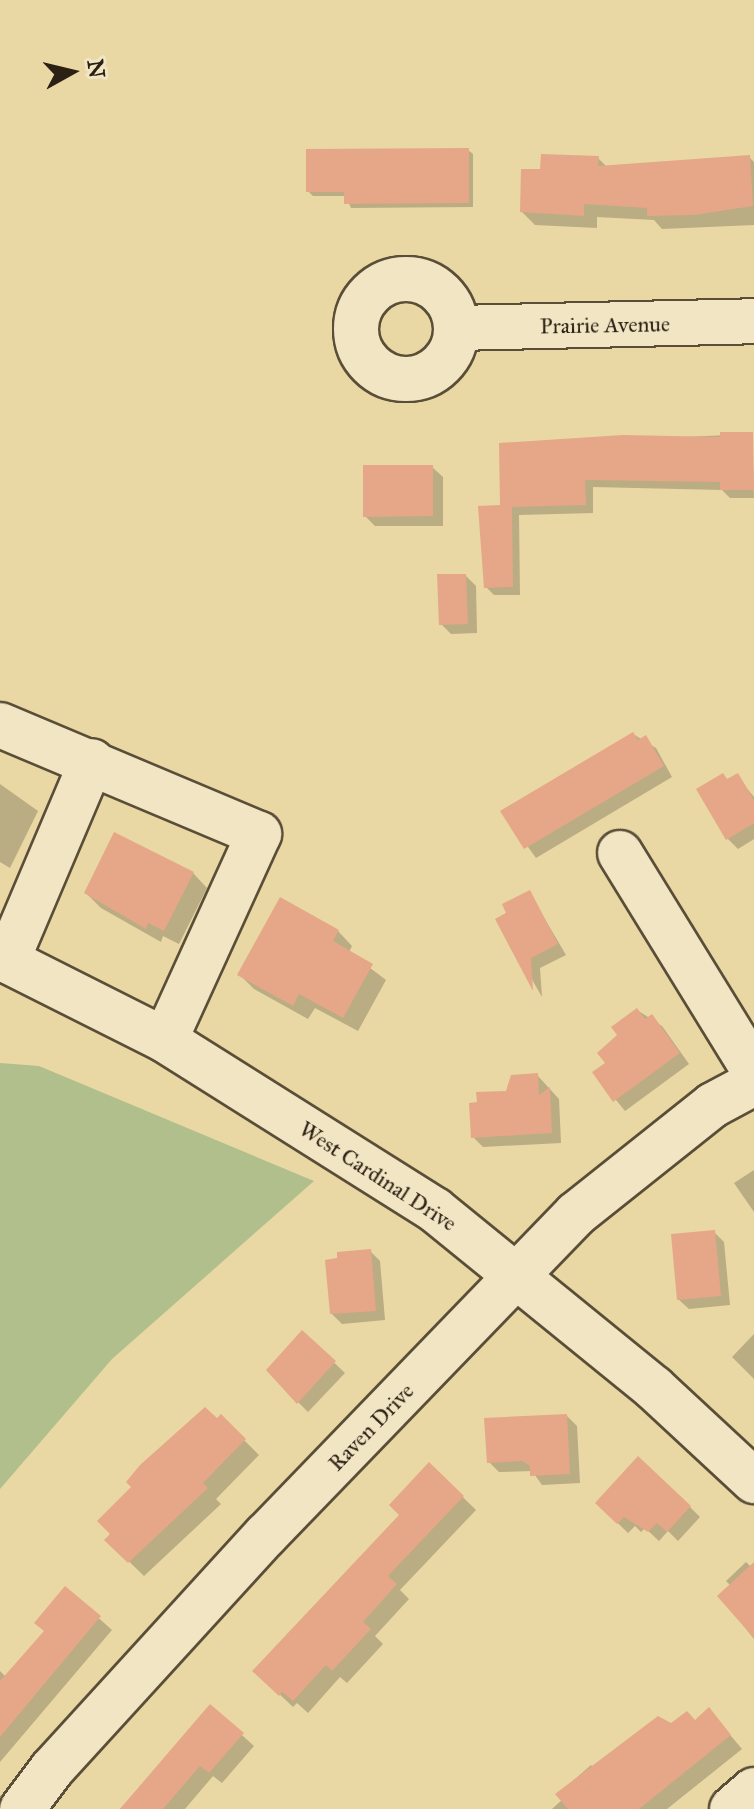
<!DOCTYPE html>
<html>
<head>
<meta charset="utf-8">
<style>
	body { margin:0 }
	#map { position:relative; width:754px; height:1809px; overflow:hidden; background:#e9d7a4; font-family:"IM FELL Great Primer",serif }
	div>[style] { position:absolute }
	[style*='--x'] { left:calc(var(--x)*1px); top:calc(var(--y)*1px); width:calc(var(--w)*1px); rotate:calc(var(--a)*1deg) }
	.green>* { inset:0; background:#b0bf8b }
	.shadow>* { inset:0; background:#0003 }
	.building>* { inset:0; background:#e5a788 }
	.roads { filter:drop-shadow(2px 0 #5a4e38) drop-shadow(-2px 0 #5a4e38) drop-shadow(0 2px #5a4e38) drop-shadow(0 -2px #5a4e38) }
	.minor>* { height:44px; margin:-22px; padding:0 22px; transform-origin:22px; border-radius:22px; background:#f1e5c4 }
	.minor>.ring { margin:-22px; padding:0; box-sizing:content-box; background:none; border:44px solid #f1e5c4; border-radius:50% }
	span { translate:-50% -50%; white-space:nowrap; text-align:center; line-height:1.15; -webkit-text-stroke:6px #f1e5c4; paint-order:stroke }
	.street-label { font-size:22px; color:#2b2014 }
	.north { position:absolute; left:32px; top:32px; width:80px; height:80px; -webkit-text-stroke:6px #f1e5c4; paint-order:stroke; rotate:82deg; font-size:22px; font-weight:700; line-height:32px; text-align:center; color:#2b2014 }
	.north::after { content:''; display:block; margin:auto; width:28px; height:36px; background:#2b2014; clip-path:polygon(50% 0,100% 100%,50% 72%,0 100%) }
</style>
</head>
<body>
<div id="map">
	<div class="green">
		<div style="clip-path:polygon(0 1063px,39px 1066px,314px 1181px,112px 1359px,0 1489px)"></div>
	</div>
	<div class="shadow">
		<div style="clip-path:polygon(468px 150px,473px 154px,473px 207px,351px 208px,346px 196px,313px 196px,308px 191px)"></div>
		<div style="clip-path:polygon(749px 157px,754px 162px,754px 225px,662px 229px,654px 220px,597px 217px,597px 228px,535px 225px,522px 212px,542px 171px,598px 158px,607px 167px)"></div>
		<div style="clip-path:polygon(752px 434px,754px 498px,730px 498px,722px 490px,593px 487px,593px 513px,519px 515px,520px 595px,494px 595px,486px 587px,502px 507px,501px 445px)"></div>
		<div style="clip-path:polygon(432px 467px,443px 477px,443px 526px,375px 526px,365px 516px)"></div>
		<div style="clip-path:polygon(466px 576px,476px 586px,477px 633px,451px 634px,441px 624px)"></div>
		<div style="clip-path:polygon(633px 734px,656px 748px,672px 777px,536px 858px,503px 812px)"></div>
		<div style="clip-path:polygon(737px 776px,754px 797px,754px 839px,738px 849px,728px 839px,729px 781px)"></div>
		<div style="clip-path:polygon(0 784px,38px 811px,10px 868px,0 862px)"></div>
		<div style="clip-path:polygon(193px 873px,207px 888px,179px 944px,163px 936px,161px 942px,101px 908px,86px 893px)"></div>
		<div style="clip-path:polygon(529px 892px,566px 955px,540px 968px,542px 997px,498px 920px)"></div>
		<div style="clip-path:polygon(338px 931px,352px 946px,349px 952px,386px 980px,358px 1031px,315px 1008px,308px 1019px,254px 989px,239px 974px)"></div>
		<div style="clip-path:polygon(637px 1010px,662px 1026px,689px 1064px,625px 1111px,594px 1073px,608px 1064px)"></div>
		<div style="clip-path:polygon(537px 1075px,559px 1099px,561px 1143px,483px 1147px,473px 1137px,507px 1093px)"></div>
		<div style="clip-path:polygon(754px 1170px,754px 1212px,734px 1183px)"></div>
		<div style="clip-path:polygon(714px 1232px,724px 1242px,730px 1305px,689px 1309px,678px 1299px)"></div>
		<div style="clip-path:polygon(370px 1251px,380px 1261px,385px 1320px,342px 1324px,332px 1314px)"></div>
		<div style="clip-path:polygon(302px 1332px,345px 1373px,308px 1412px,298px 1402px)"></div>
		<div style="clip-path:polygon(754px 1334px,754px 1379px,732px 1357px)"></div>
		<div style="clip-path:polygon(567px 1416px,577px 1426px,580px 1483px,542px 1485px,532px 1471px,499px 1472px,489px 1462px)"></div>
		<div style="clip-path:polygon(221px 1417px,259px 1455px,216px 1499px,221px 1504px,144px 1576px,107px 1540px,133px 1487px)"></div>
		<div style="clip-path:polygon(430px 1465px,476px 1510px,400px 1590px,409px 1599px,375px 1636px,383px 1644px,347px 1683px,340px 1677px,308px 1713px,297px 1703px,293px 1707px,255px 1671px,402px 1515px)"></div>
		<div style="clip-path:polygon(597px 1503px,690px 1507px,700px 1517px,678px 1541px,668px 1531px,659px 1541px,645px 1528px,641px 1532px,635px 1526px,628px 1533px)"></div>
		<div style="clip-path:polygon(746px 1562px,754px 1570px,754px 1639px,720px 1596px,731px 1586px,726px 1581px)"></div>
		<div style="clip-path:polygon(65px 1588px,112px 1630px,0 1762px,0 1671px,6px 1677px,46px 1632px)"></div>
		<div style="clip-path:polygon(211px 1707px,254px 1746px,222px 1783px,213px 1776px,185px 1809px,120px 1809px)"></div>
		<div style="clip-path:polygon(709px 1710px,742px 1749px,667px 1809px,552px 1809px,563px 1799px,558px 1794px,591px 1765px,595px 1769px,671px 1726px,695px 1722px)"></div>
	</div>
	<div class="building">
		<div style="clip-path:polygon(469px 148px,469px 203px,344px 204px,344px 192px,306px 192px,306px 149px)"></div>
		<div style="clip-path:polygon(541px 154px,599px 156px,598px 166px,750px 155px,753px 206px,694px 215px,647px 216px,647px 208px,584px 204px,584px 216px,520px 212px,521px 169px,540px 169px)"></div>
		<div style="clip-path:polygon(720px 432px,753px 432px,754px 490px,720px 490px,720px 482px,585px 480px,586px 505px,512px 507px,513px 587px,484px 588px,478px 506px,500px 505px,499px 443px,623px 435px,720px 437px)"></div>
		<div style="clip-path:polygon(363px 465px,433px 465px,433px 516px,363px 517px)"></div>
		<div style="clip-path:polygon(437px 574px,466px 574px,468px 624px,439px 625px)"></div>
		<div style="clip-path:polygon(633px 732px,638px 740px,646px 735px,664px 766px,524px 849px,500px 811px)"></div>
		<div style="clip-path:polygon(723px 773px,727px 779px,738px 773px,754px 800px,754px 823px,726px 840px,696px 789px)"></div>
		<div style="clip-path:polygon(114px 832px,194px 872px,164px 931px,148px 923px,146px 929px,84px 893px)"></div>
		<div style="clip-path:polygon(530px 890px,558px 944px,531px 958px,533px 991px,495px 919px,506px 913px,502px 904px)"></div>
		<div style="clip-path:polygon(280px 897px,339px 930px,333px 941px,373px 964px,343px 1018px,299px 994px,293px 1006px,237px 975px)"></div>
		<div style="clip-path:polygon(637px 1008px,645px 1019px,652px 1014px,680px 1053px,613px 1102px,592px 1072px,605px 1063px,597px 1053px,617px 1035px,611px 1027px)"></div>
		<div style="clip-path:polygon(538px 1073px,539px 1095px,550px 1087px,552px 1133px,471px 1138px,469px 1103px,477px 1102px,476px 1092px,506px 1091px,511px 1075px)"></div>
		<div style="clip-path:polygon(715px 1230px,721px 1296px,677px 1300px,671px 1234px)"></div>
		<div style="clip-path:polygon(371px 1249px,376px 1311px,330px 1314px,325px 1260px,337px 1258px,337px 1252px)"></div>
		<div style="clip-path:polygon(302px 1330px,336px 1361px,297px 1404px,266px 1370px)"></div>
		<div style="clip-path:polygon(205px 1407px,217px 1418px,221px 1414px,246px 1439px,203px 1483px,208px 1488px,128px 1563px,104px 1540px,110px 1534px,97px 1521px,131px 1487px,126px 1482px,140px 1465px)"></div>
		<div style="clip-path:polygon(567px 1414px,570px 1474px,530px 1476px,530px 1466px,522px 1461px,487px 1463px,484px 1418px)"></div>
		<div style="clip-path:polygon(638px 1456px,691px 1506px,667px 1532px,657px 1523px,648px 1532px,624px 1517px,617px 1524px,595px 1503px)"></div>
		<div style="clip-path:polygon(429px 1462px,464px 1496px,388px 1576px,397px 1584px,363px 1622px,371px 1629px,332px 1671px,326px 1665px,293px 1701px,282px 1692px,279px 1696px,252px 1671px,399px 1515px,389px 1505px)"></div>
		<div style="clip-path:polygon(754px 1562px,754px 1638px,717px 1596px)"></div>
		<div style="clip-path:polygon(65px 1586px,101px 1616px,0 1737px,0 1681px,44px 1631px,34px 1623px)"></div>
		<div style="clip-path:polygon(210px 1704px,244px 1733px,209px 1773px,200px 1766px,163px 1809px,120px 1809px)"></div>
		<div style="clip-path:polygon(709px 1707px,731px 1735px,639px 1809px,568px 1809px,555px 1794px,658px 1716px,671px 1723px,687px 1711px,695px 1720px)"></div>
	</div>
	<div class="roads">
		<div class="minor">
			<div class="ring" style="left:356px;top:279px;width:56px;height:56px"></div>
			<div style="--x:456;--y:328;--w:298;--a:-1.3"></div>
			<div style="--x:0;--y:725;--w:281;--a:22.8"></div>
			<div style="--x:259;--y:834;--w:226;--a:114.5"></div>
			<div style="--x:620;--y:853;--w:256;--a:58.4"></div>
			<div style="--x:0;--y:957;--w:185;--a:26.7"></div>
			<div style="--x:165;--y:1040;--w:319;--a:32.2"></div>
			<div style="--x:435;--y:1210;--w:282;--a:39.1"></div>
			<div style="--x:654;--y:1388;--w:137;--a:42.9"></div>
			<div style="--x:7;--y:961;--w:217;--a:-67"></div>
			<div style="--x:22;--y:1809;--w:50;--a:-53.1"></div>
			<div style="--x:52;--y:1769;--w:317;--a:-47.6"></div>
			<div style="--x:266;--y:1535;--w:446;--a:-46"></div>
			<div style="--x:576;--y:1214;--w:175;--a:-38.5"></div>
			<div style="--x:713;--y:1105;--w:47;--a:-28.2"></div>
			<div style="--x:732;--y:1809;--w:29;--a:-41"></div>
		</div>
	</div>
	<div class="street-label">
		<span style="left:605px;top:325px;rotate:-1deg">Prairie Avenue</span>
		<span style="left:378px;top:1176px;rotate:33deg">West Cardinal Drive</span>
		<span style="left:371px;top:1427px;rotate:-46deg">Raven Drive</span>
	</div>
	<div class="north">N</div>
</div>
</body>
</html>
